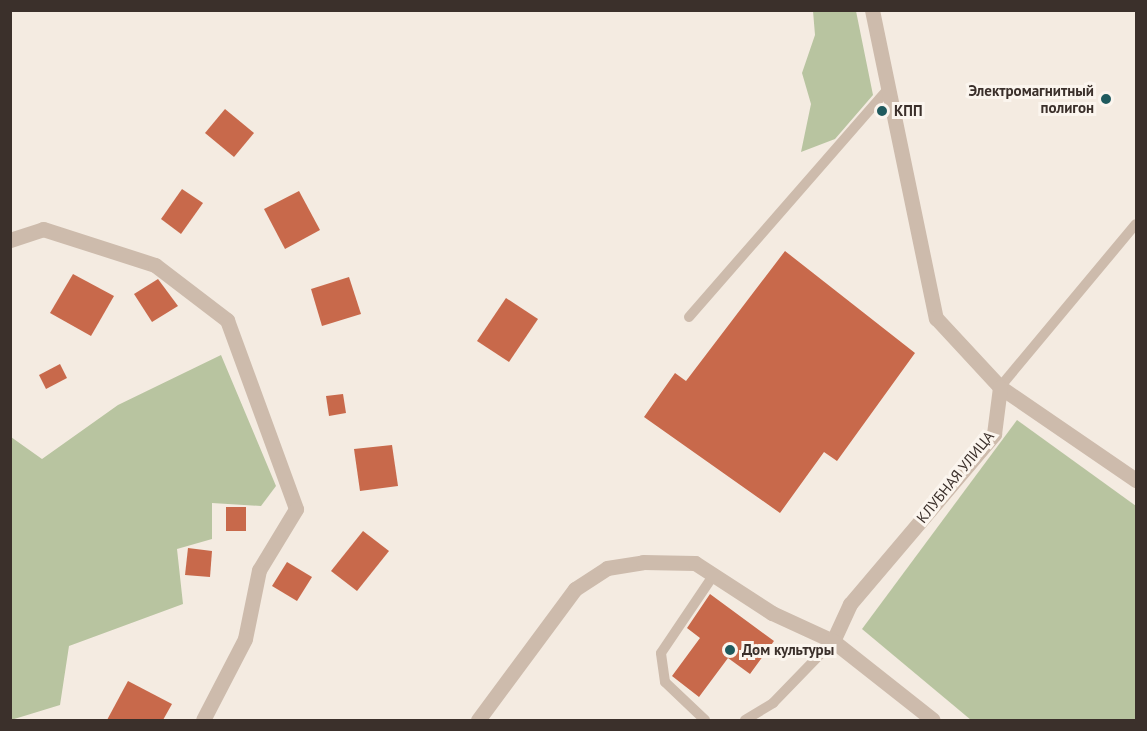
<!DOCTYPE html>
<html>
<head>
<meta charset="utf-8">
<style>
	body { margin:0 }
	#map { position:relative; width:1147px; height:731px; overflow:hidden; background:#f4ebe1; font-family:"PT Sans",sans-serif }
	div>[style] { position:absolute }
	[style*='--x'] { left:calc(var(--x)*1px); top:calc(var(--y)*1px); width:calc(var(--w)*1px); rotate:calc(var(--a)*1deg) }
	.green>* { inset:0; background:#b8c4a0 }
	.building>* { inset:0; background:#c8694b }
	.service>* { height:10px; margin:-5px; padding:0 5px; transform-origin:5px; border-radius:5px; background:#cdbbac }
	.minor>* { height:15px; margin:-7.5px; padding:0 7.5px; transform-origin:7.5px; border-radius:7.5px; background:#cdbbac }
	.dots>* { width:16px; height:16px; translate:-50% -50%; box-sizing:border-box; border:3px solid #fbf5ee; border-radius:50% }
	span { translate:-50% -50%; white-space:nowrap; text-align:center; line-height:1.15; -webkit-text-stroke:6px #fbf5ee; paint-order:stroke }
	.poi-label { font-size:15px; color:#3b302b; font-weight:700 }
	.right { translate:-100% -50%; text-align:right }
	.left { translate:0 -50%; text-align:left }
	.street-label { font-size:15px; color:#3b302b }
	.frame { position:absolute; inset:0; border:12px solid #3b302b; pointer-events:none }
</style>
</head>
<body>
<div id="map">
	<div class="green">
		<div style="clip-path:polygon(813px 11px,856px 11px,873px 95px,835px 139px,801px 152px,811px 104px,802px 73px,815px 35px)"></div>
		<div style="clip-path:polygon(221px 355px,276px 486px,261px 506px,212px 503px,212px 539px,177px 549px,183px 604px,69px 646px,60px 705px,11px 720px,11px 437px,42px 459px,118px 405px)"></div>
		<div style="clip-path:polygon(1017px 420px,1136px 506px,1136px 720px,971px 720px,862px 629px)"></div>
	</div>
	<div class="building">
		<div style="clip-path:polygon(225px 109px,254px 133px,234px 157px,205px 133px)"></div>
		<div style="clip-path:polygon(182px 189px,203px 203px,181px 234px,161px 219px)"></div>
		<div style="clip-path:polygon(299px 191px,320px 230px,285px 249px,264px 209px)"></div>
		<div style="clip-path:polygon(785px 251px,915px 353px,837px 461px,824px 452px,780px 513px,644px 417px,675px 373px,686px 381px)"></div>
		<div style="clip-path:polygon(73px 274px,114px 296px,91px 336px,50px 313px)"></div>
		<div style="clip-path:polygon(349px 277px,361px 314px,322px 326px,311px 289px)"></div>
		<div style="clip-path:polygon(158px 279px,178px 306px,152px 322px,134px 294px)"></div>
		<div style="clip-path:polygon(506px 298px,538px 319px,509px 362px,477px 341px)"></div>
		<div style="clip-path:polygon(60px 364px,67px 378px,46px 389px,39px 375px)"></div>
		<div style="clip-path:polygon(343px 394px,346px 413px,329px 416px,326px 396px)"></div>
		<div style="clip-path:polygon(392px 445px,398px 486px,360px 491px,354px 449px)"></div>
		<div style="clip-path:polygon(226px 507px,246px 507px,246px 531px,226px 531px)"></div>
		<div style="clip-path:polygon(363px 531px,389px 551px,357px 591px,331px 571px)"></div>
		<div style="clip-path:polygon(188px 548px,212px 551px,210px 577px,185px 575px)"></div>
		<div style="clip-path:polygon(287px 562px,312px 577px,297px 601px,272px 586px)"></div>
		<div style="clip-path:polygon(710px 594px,774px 641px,750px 674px,728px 658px,699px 697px,672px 676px,700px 638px,687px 628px)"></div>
		<div style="clip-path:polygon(128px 681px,172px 704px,163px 720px,107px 720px)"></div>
	</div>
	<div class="service">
		<div style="--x:689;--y:317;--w:303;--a:-48.9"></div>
		<div style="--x:1000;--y:387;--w:212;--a:-50.2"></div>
		<div style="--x:705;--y:720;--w:55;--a:-136.5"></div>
		<div style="--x:665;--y:682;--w:29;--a:-98"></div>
		<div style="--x:661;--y:653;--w:93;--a:-56"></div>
		<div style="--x:745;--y:720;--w:33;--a:-31"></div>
		<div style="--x:773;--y:703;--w:86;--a:-45.9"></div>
	</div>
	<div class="minor">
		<div style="--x:872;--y:10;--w:315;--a:78.3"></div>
		<div style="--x:936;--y:318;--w:94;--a:47.2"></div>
		<div style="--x:1000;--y:387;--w:165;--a:34.4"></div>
		<div style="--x:10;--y:240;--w:35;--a:-18"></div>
		<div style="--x:43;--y:229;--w:118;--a:17.8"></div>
		<div style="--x:155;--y:265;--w:91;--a:37.4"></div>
		<div style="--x:227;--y:320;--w:201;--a:69.9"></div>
		<div style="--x:296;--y:509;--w:71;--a:121.2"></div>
		<div style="--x:259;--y:570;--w:70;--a:101.5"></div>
		<div style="--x:245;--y:639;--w:91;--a:117.4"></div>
		<div style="--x:833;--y:641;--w:41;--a:-65.3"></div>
		<div style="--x:850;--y:604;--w:223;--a:-49.7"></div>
		<div style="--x:994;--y:434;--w:47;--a:-82.7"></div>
		<div style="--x:478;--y:720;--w:163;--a:-53.5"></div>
		<div style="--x:575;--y:589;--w:38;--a:-33"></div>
		<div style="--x:607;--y:568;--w:36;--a:-9"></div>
		<div style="--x:643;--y:562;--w:52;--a:1.1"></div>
		<div style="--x:695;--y:563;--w:92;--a:33"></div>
		<div style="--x:772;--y:613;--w:67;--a:24.7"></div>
		<div style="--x:833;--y:641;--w:127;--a:38.3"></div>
	</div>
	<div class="dots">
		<div style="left:1106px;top:99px;background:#1f5a5e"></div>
		<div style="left:882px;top:111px;background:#1f5a5e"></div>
		<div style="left:730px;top:650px;background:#1f5a5e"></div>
	</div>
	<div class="poi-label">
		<span class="right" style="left:1094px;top:99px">Электромагнитный<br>полигон</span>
		<span class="left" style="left:894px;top:111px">КПП</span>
		<span class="left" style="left:742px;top:650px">Дом культуры</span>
	</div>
	<div class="street-label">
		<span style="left:955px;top:477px;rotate:-51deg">КЛУБНАЯ УЛИЦА</span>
	</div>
	<div class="frame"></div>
</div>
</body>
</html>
